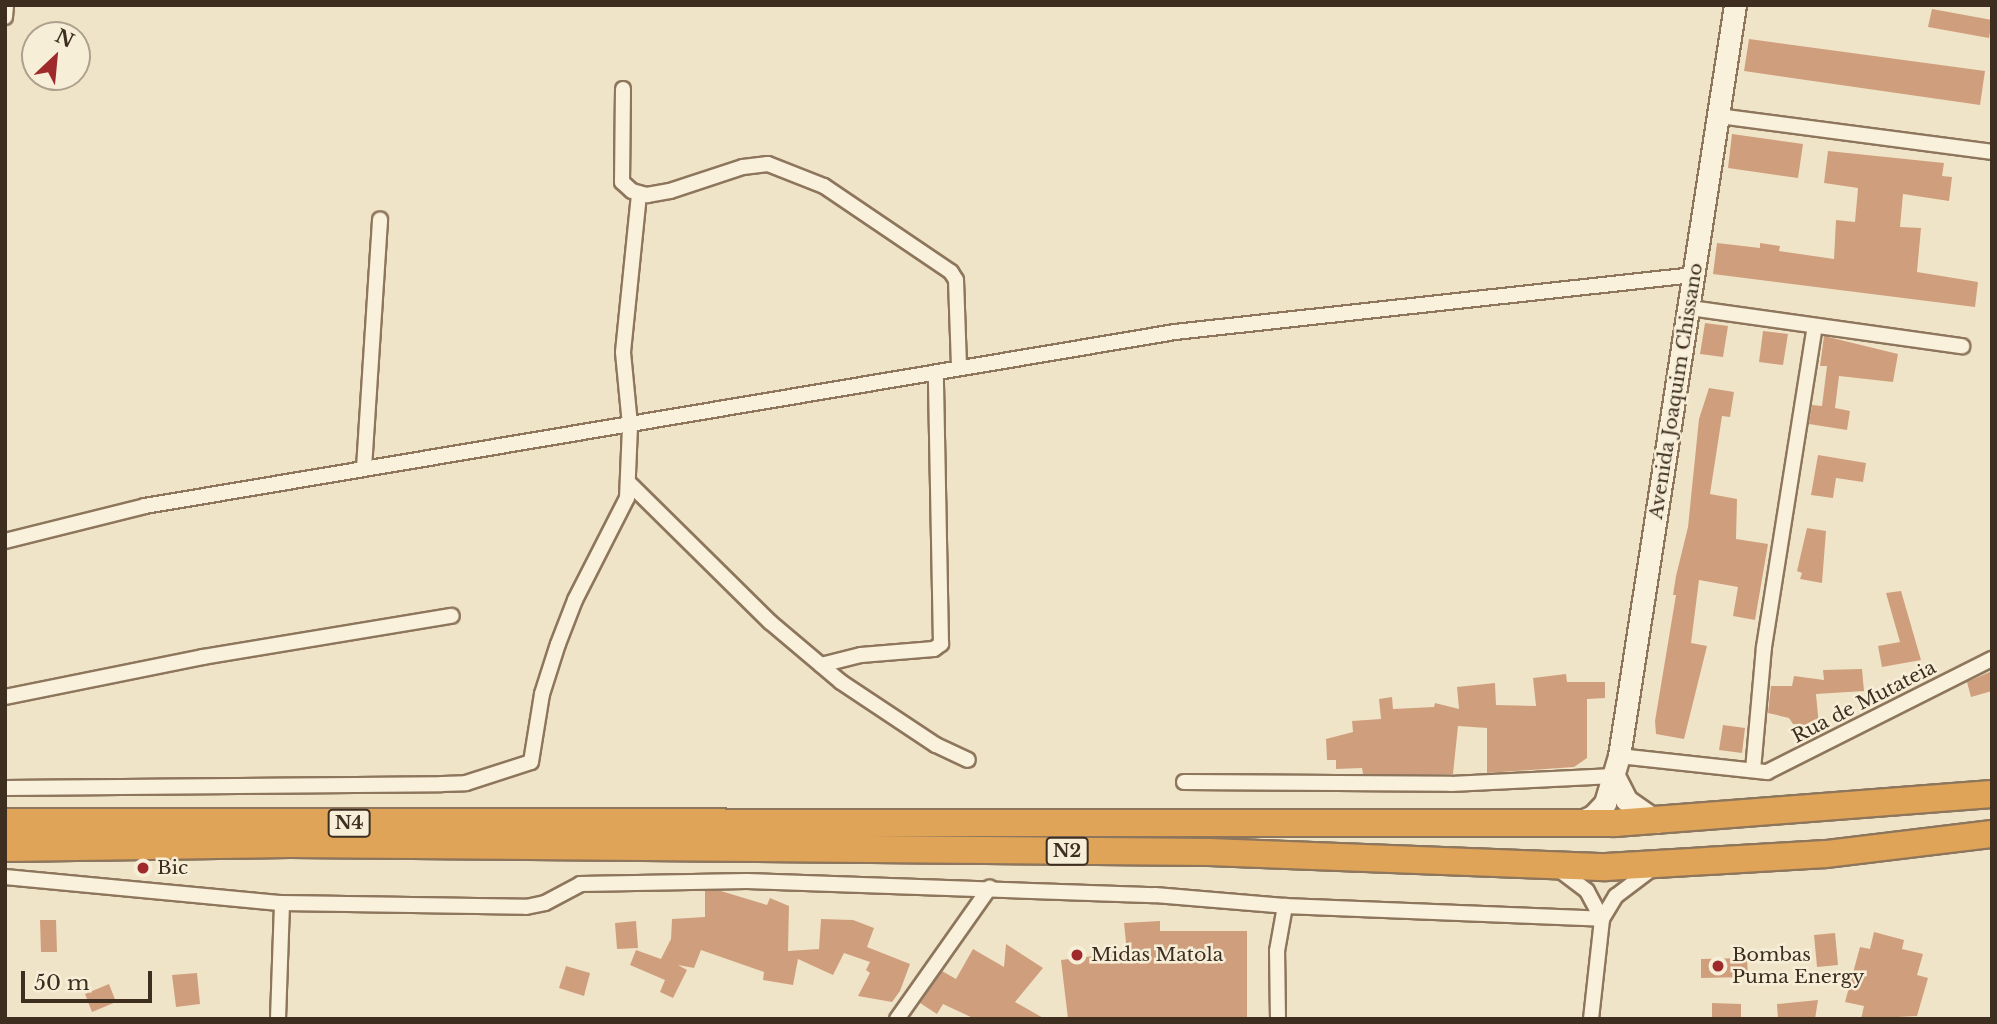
<!DOCTYPE html>
<html>
<head>
<meta charset="utf-8">
<style>
	body { margin:0 }
	#map { position:relative; width:1997px; height:1024px; overflow:hidden; background:#f0e4c8; font-family:"Libre Baskerville",serif }
	div>[style] { position:absolute }
	[style*='--x'] { left:calc(var(--x)*1px); top:calc(var(--y)*1px); width:calc(var(--w)*1px); rotate:calc(var(--a)*1deg) }
	.building>* { inset:0; background:#cf9f7d }
	.roads { filter:drop-shadow(2px 0 #8d765c) drop-shadow(-2px 0 #8d765c) drop-shadow(0 2px #8d765c) drop-shadow(0 -2px #8d765c) }
	.street>* { height:14px; margin:-7px; padding:0 7px; transform-origin:7px; border-radius:7px; background:#faf1dc }
	.secondary>* { height:21px; margin:-10.5px; padding:0 10.5px; transform-origin:10.5px; border-radius:10.5px; background:#faf1dc }
	.highway>* { height:26px; margin:-13px; padding:0 13px; transform-origin:13px; border-radius:13px; background:#e0a458 }
	.dots>* { width:19px; height:19px; translate:-50% -50%; box-sizing:border-box; border:4px solid #f7eed8; border-radius:50% }
	span { translate:-50% -50%; white-space:nowrap; text-align:center; line-height:1.15; -webkit-text-stroke:5px #f7eed8; paint-order:stroke }
	.shield-label span { padding:2px 5px; background:#f7eed8; border:2px solid; border-radius:5px; -webkit-text-stroke-width:0 }
	.shield-label { font-size:18px; color:#3d2e20; font-weight:700 }
	.street-label { font-size:19px; color:#3d2e20 }
	.poi-label { font-size:19px; color:#3d2e20 }
	.left { translate:0 -50%; text-align:left }
	.frame { position:absolute; inset:0; border:7px solid #3d2e20; pointer-events:none }
	.north { position:absolute; left:21px; top:21px; width:70px; height:70px; box-sizing:border-box; background:#f7eed8; border:2px solid #ada18e; border-radius:50%; rotate:26deg; font-size:19px; font-weight:700; line-height:28px; text-align:center; color:#3d2e20 }
	.north::after { content:''; display:block; margin:auto; width:24px; height:32px; background:#9e2a2b; clip-path:polygon(50% 0,100% 100%,50% 72%,0 100%) }
	.scale { position:absolute; left:21px; top:971px; width:131px; height:32px; box-sizing:border-box; border:4px solid #3d2e20; border-top:0; padding-left:9px; font-size:21px; line-height:24px; white-space:nowrap; color:#3d2e20; -webkit-text-stroke:5px #f7eed8; paint-order:stroke }
</style>
</head>
<body>
<div id="map">
	<div class="building">
		<div style="clip-path:polygon(1932px 9px,1992px 20px,1989px 38px,1928px 27px)"></div>
		<div style="clip-path:polygon(1749px 39px,1985px 71px,1980px 105px,1744px 71px)"></div>
		<div style="clip-path:polygon(1732px 134px,1803px 144px,1798px 178px,1728px 168px)"></div>
		<div style="clip-path:polygon(1828px 151px,1944px 163px,1942px 176px,1952px 177px,1949px 201px,1903px 194px,1900px 227px,1921px 228px,1917px 272px,1978px 282px,1975px 307px,1713px 274px,1717px 243px,1760px 248px,1760px 243px,1780px 246px,1779px 251px,1834px 259px,1836px 220px,1855px 222px,1858px 188px,1824px 183px)"></div>
		<div style="clip-path:polygon(1705px 323px,1728px 326px,1723px 357px,1700px 354px)"></div>
		<div style="clip-path:polygon(1763px 331px,1788px 334px,1783px 365px,1759px 362px)"></div>
		<div style="clip-path:polygon(1824px 336px,1898px 354px,1893px 382px,1839px 376px,1835px 408px,1850px 411px,1847px 430px,1809px 424px,1812px 405px,1822px 406px,1827px 366px,1820px 366px)"></div>
		<div style="clip-path:polygon(1709px 388px,1734px 392px,1730px 417px,1722px 416px,1710px 494px,1737px 499px,1736px 539px,1768px 544px,1755px 620px,1733px 616px,1738px 587px,1699px 580px,1691px 643px,1707px 646px,1684px 739px,1656px 734px,1655px 721px,1676px 595px,1673px 595px,1676px 576px,1688px 527px,1699px 419px)"></div>
		<div style="clip-path:polygon(1818px 455px,1866px 463px,1863px 482px,1836px 478px,1833px 498px,1811px 495px)"></div>
		<div style="clip-path:polygon(1807px 528px,1826px 531px,1822px 583px,1800px 579px,1802px 573px,1797px 571px)"></div>
		<div style="clip-path:polygon(1901px 591px,1921px 660px,1882px 667px,1878px 646px,1900px 642px,1886px 593px)"></div>
		<div style="clip-path:polygon(1862px 669px,1864px 691px,1816px 694px,1819px 726px,1793px 724px,1789px 718px,1768px 713px,1771px 686px,1792px 686px,1794px 676px,1824px 680px,1823px 670px)"></div>
		<div style="clip-path:polygon(1992px 671px,1992px 691px,1971px 697px,1967px 682px)"></div>
		<div style="clip-path:polygon(1566px 674px,1567px 682px,1605px 682px,1605px 698px,1587px 699px,1587px 758px,1574px 767px,1487px 773px,1487px 728px,1458px 726px,1453px 774px,1363px 774px,1362px 768px,1336px 769px,1336px 760px,1327px 760px,1326px 739px,1353px 732px,1352px 721px,1381px 719px,1379px 699px,1392px 697px,1393px 709px,1434px 707px,1435px 703px,1459px 709px,1457px 687px,1495px 683px,1496px 705px,1536px 706px,1533px 678px)"></div>
		<div style="clip-path:polygon(1723px 725px,1745px 728px,1742px 753px,1719px 750px)"></div>
		<div style="clip-path:polygon(705px 891px,721px 891px,767px 905px,770px 898px,789px 906px,788px 951px,819px 949px,821px 919px,853px 920px,874px 928px,867px 947px,910px 964px,900px 991px,892px 1002px,858px 996px,870px 973px,866px 970px,870px 962px,844px 953px,833px 975px,798px 959px,793px 985px,763px 980px,764px 972px,701px 950px,694px 968px,678px 965px,687px 970px,673px 998px,660px 992px,665px 980px,630px 965px,636px 950px,661px 959px,671px 939px,672px 919px,705px 917px)"></div>
		<div style="clip-path:polygon(40px 920px,56px 920px,57px 952px,41px 952px)"></div>
		<div style="clip-path:polygon(636px 921px,638px 948px,617px 949px,615px 923px)"></div>
		<div style="clip-path:polygon(1160px 921px,1160px 931px,1247px 931px,1247px 1019px,1068px 1019px,1061px 960px,1127px 952px,1124px 923px)"></div>
		<div style="clip-path:polygon(1874px 932px,1904px 940px,1902px 949px,1923px 954px,1917px 975px,1928px 978px,1917px 1016px,1861px 1019px,1864px 1006px,1845px 1002px,1860px 947px,1870px 949px)"></div>
		<div style="clip-path:polygon(1835px 933px,1838px 965px,1817px 967px,1814px 935px)"></div>
		<div style="clip-path:polygon(1006px 944px,1043px 968px,1015px 1002px,1045px 1019px,975px 1019px,943px 1004px,937px 1014px,920px 1003px,942px 971px,956px 979px,973px 949px,1004px 967px)"></div>
		<div style="clip-path:polygon(1747px 958px,1748px 977px,1701px 978px,1701px 959px)"></div>
		<div style="clip-path:polygon(566px 966px,590px 973px,584px 996px,559px 988px)"></div>
		<div style="clip-path:polygon(197px 973px,200px 1004px,176px 1007px,172px 975px)"></div>
		<div style="clip-path:polygon(109px 984px,116px 1002px,92px 1012px,85px 994px)"></div>
		<div style="clip-path:polygon(1818px 1000px,1815px 1019px,1778px 1019px,1777px 1004px)"></div>
		<div style="clip-path:polygon(1712px 1003px,1741px 1004px,1741px 1019px,1712px 1018px)"></div>
	</div>
	<div class="roads">
		<div class="street">
			<div style="--x:5;--y:17;--w:12;--a:-85"></div>
			<div style="--x:623;--y:89;--w:93;--a:90.6"></div>
			<div style="--x:622;--y:182;--w:13;--a:42"></div>
			<div style="--x:632;--y:191;--w:16;--a:15"></div>
			<div style="--x:647;--y:195;--w:23;--a:-10"></div>
			<div style="--x:670;--y:191;--w:77;--a:-18.2"></div>
			<div style="--x:743;--y:167;--w:25;--a:-7"></div>
			<div style="--x:768;--y:164;--w:60;--a:21.4"></div>
			<div style="--x:824;--y:186;--w:153;--a:34.1"></div>
			<div style="--x:951;--y:272;--w:9;--a:58"></div>
			<div style="--x:956;--y:280;--w:87;--a:88"></div>
			<div style="--x:1719;--y:116;--w:275;--a:7.5"></div>
			<div style="--x:1690;--y:308;--w:275;--a:8"></div>
			<div style="--x:364;--y:468;--w:249;--a:-86.3"></div>
			<div style="--x:629;--y:483;--w:198;--a:44.6"></div>
			<div style="--x:770;--y:622;--w:93;--a:40.2"></div>
			<div style="--x:841;--y:682;--w:114;--a:33.6"></div>
			<div style="--x:936;--y:745;--w:35;--a:25"></div>
			<div style="--x:5;--y:541;--w:144;--a:-14"></div>
			<div style="--x:145;--y:506;--w:1045;--a:-9.59"></div>
			<div style="--x:1175;--y:332;--w:522;--a:-6.27"></div>
			<div style="--x:821;--y:665;--w:41;--a:-14"></div>
			<div style="--x:861;--y:655;--w:73;--a:-4.7"></div>
			<div style="--x:934;--y:649;--w:9;--a:-36"></div>
			<div style="--x:941;--y:644;--w:271;--a:-91.1"></div>
			<div style="--x:5;--y:697;--w:202;--a:-11.4"></div>
			<div style="--x:203;--y:657;--w:252;--a:-9.4"></div>
			<div style="--x:1619;--y:756;--w:149;--a:6.2"></div>
			<div style="--x:1767;--y:772;--w:252;--a:-26.7"></div>
			<div style="--x:1753;--y:770;--w:123;--a:-84.9"></div>
			<div style="--x:1764;--y:647;--w:325;--a:-81"></div>
			<div style="--x:1184;--y:782;--w:267;--a:0.4"></div>
			<div style="--x:1451;--y:784;--w:163;--a:-2.8"></div>
			<div style="--x:5;--y:788;--w:437;--a:-0.5"></div>
			<div style="--x:442;--y:784;--w:24;--a:-2"></div>
			<div style="--x:466;--y:783;--w:68;--a:-17.9"></div>
			<div style="--x:531;--y:762;--w:69;--a:-80.8"></div>
			<div style="--x:542;--y:694;--w:52;--a:-72.3"></div>
			<div style="--x:558;--y:644;--w:47;--a:-68.9"></div>
			<div style="--x:575;--y:600;--w:114;--a:-63"></div>
			<div style="--x:627;--y:498;--w:73;--a:-87.6"></div>
			<div style="--x:630;--y:425;--w:73;--a:-95.5"></div>
			<div style="--x:623;--y:352;--w:158;--a:-84.2"></div>
			<div style="--x:1558;--y:869;--w:36;--a:37"></div>
			<div style="--x:1587;--y:891;--w:32;--a:62"></div>
			<div style="--x:5;--y:877;--w:278;--a:5.4"></div>
			<div style="--x:282;--y:903;--w:244;--a:0.9"></div>
			<div style="--x:526;--y:907;--w:19;--a:-12"></div>
			<div style="--x:545;--y:903;--w:40;--a:-28"></div>
			<div style="--x:580;--y:884;--w:167;--a:-1"></div>
			<div style="--x:747;--y:881;--w:408;--a:2"></div>
			<div style="--x:1155;--y:895;--w:130;--a:4.8"></div>
			<div style="--x:1285;--y:906;--w:317;--a:2.3"></div>
			<div style="--x:278;--y:1019;--w:116;--a:-88"></div>
			<div style="--x:897;--y:1019;--w:161;--a:-54.8"></div>
			<div style="--x:1278;--y:1019;--w:68;--a:-90.8"></div>
			<div style="--x:1277;--y:951;--w:46;--a:-79.9"></div>
			<div style="--x:1591;--y:1019;--w:101;--a:-83.7"></div>
			<div style="--x:1602;--y:919;--w:27;--a:-59"></div>
			<div style="--x:1616;--y:896;--w:46;--a:-37.1"></div>
		</div>
		<div class="secondary">
			<div style="--x:1614;--y:776;--w:27;--a:63"></div>
			<div style="--x:1626;--y:800;--w:38;--a:35"></div>
			<div style="--x:1577;--y:823;--w:17;--a:-24"></div>
			<div style="--x:1593;--y:816;--w:18;--a:-47"></div>
			<div style="--x:1605;--y:803;--w:49;--a:-73.4"></div>
			<div style="--x:1619;--y:756;--w:760;--a:-81.22"></div>
		</div>
		<div class="highway">
			<div style="--x:5;--y:822;--w:1610;--a:0.04"></div>
			<div style="--x:1615;--y:823;--w:378;--a:-4.4"></div>
			<div style="--x:5;--y:848;--w:285;--a:-0.8"></div>
			<div style="--x:290;--y:844;--w:919;--a:0.5"></div>
			<div style="--x:1209;--y:852;--w:397;--a:2.2"></div>
			<div style="--x:1606;--y:867;--w:220;--a:-3.4"></div>
			<div style="--x:1826;--y:854;--w:167;--a:-6.9"></div>
		</div>
	</div>
	<div class="dots">
		<div style="left:143px;top:868px;background:#9e2a2b"></div>
		<div style="left:1077px;top:955px;background:#9e2a2b"></div>
		<div style="left:1718px;top:966px;background:#9e2a2b"></div>
	</div>
	<div class="shield-label">
		<span style="left:349px;top:823px">N4</span>
		<span style="left:1067px;top:851px">N2</span>
	</div>
	<div class="street-label">
		<span style="left:1676px;top:391px;rotate:-81deg">Avenida Joaquim Chissano</span>
		<span style="left:1864px;top:702px;rotate:-27deg">Rua de Mutateia</span>
	</div>
	<div class="poi-label">
		<span class="left" style="left:157px;top:868px">Bic</span>
		<span class="left" style="left:1091px;top:955px">Midas Matola</span>
		<span class="left" style="left:1732px;top:966px">Bombas<br>Puma Energy</span>
	</div>
	<div class="frame"></div>
	<div class="north">N</div>
	<div class="scale">50 m</div>
</div>
</body>
</html>
